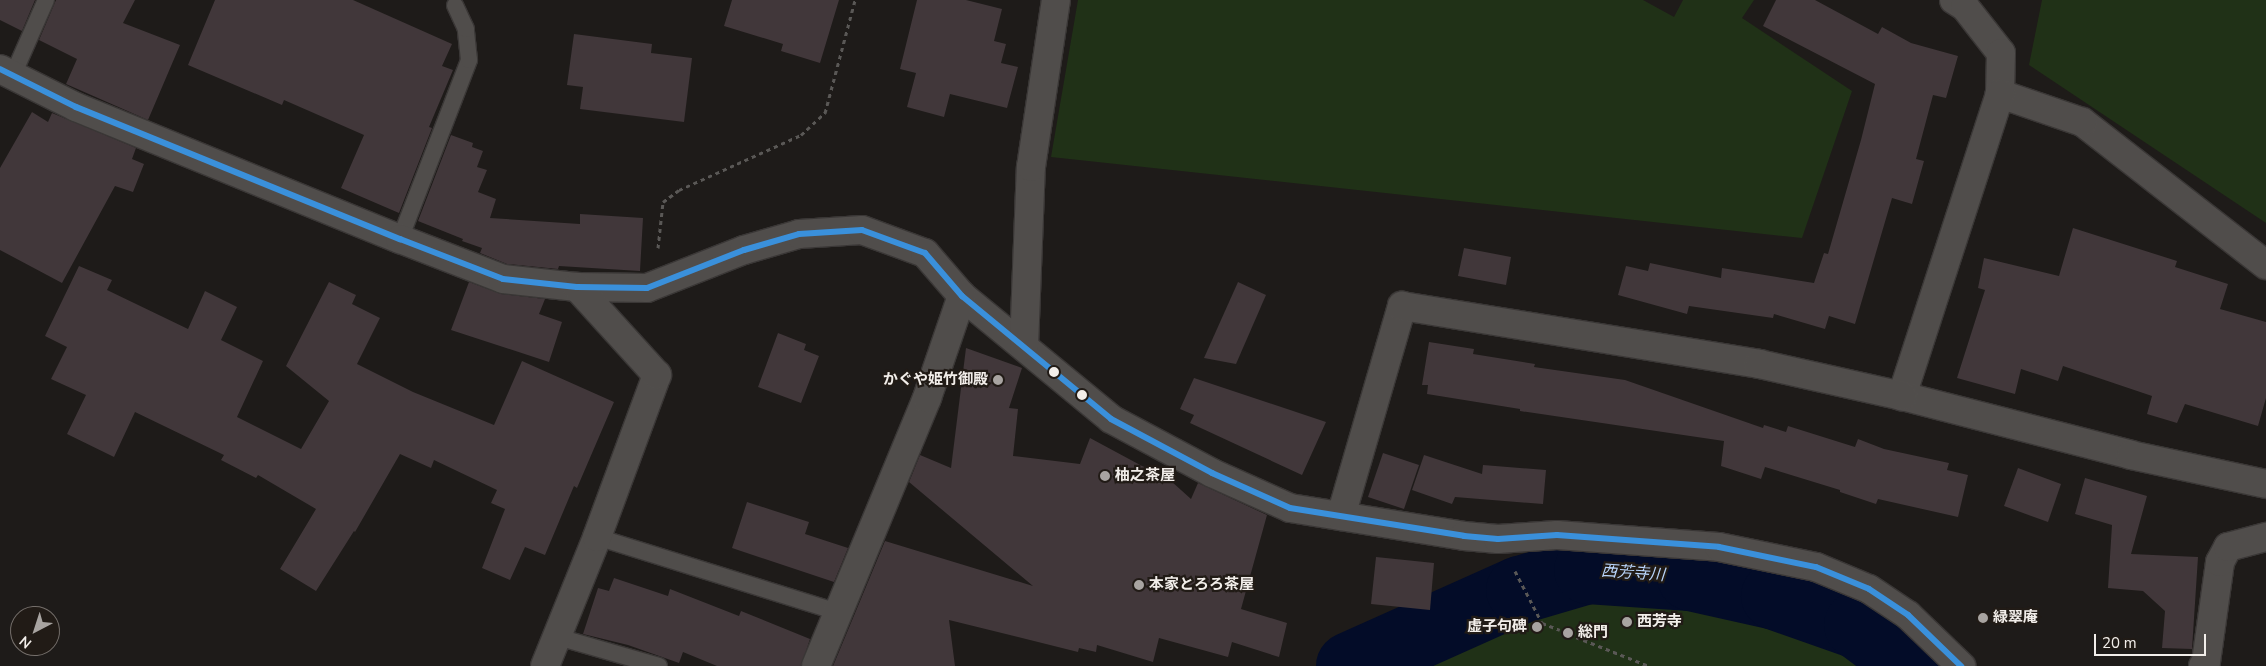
<!DOCTYPE html>
<html>
<head>
<meta charset="utf-8">
<style>
	body { margin:0 }
	#map { position:relative; width:2266px; height:666px; overflow:hidden; background:#1e1b19; font-family:"Nunito Sans","Noto Sans JP",sans-serif }
	div>[style] { position:absolute }
	[style*='--x'] { left:calc(var(--x)*1px); top:calc(var(--y)*1px); width:calc(var(--w)*1px); rotate:calc(var(--a)*1deg) }
	.green>* { inset:0; background:#203117 }
	.river>* { height:68px; margin:-34px; padding:0 34px; transform-origin:34px; border-radius:34px; background:#030c28 }
	.building>* { inset:0; background:#41373a }
	.path>* { height:3px; margin-top:-1.5px; transform-origin:0; background:repeating-linear-gradient(90deg,#5a5856 0 4px,transparent 0 8px) }
	.roads { filter:drop-shadow(1px 0 #3a3736) drop-shadow(-1px 0 #3a3736) drop-shadow(0 1px #3a3736) drop-shadow(0 -1px #3a3736) }
	.service>* { height:16px; margin:-8px; padding:0 8px; transform-origin:8px; border-radius:8px; background:#504d4b }
	.minor>* { height:28px; margin:-14px; padding:0 14px; transform-origin:14px; border-radius:14px; background:#504d4b }
	.bus-1>* { height:6px; margin:-3px; padding:0 3px; transform-origin:3px; border-radius:3px; background:#3a90db }
	.dots>* { width:14px; height:14px; translate:-50% -50%; box-sizing:border-box; border:2px solid #211b16; border-radius:50% }
	span { translate:-50% -50%; white-space:nowrap; text-align:center; line-height:1.15; -webkit-text-stroke:4.5px #211b16; paint-order:stroke }
	.poi-label { font-size:15px; color:#f2eeea; font-weight:700 }
	.right { translate:-100% -50%; text-align:right }
	.left { translate:0 -50%; text-align:left }
	.water-label { font-size:16px; color:#b9d5fb; font-style:italic }
	.north { position:absolute; left:10px; top:606px; width:50px; height:50px; box-sizing:border-box; background:#211b16; border:1px solid #756f6b; border-radius:50%; rotate:220deg; font-size:14px; font-weight:700; line-height:20px; text-align:center; color:#f2eeea }
	.north::after { content:''; display:block; margin:auto; width:18px; height:22px; background:#a8a4a1; clip-path:polygon(50% 0,100% 100%,50% 72%,0 100%) }
	.scale { position:absolute; left:2094px; top:634px; width:112px; height:22px; box-sizing:border-box; border:2px solid #f2eeea; border-top:0; padding-left:6px; font-size:15px; line-height:18px; white-space:nowrap; color:#f2eeea; -webkit-text-stroke:4px #211b16; paint-order:stroke }
</style>
</head>
<body>
<div id="map">
	<div class="green">
		<div style="clip-path:polygon(1078px 0,1643px 0,1674px 17px,1683px 0,1754px 0,1742px 18px,1852px 91px,1802px 238px,1051px 157px)"></div>
		<div style="clip-path:polygon(2042px 0,2266px 0,2266px 223px,2029px 65px)"></div>
		<div style="clip-path:polygon(1585px 590px,1824px 636px,1869px 666px,1398px 666px,1519px 613px)"></div>
	</div>
	<div class="river">
		<div style="--x:1350;--y:666;--w:186;--a:-24.1"></div>
		<div style="--x:1520;--y:590;--w:71;--a:-16.4"></div>
		<div style="--x:1588;--y:570;--w:103;--a:3.9"></div>
		<div style="--x:1691;--y:577;--w:86;--a:12.7"></div>
		<div style="--x:1775;--y:596;--w:88;--a:19.3"></div>
		<div style="--x:1858;--y:625;--w:69;--a:36.7"></div>
	</div>
	<div class="building">
		<div style="clip-path:polygon(0 0,35px 0,22px 31px,0 20px)"></div>
		<div style="clip-path:polygon(56px 0,135px 0,123px 23px,180px 45px,148px 120px,66px 84px,77px 59px,39px 40px)"></div>
		<div style="clip-path:polygon(215px 0,353px 0,452px 44px,442px 66px,453px 70px,429px 127px,432px 128px,399px 213px,341px 188px,364px 135px,284px 100px,282px 105px,188px 65px)"></div>
		<div style="clip-path:polygon(732px 0,839px 0,820px 63px,781px 51px,783px 44px,724px 26px)"></div>
		<div style="clip-path:polygon(917px 0,966px 0,1002px 9px,994px 41px,1006px 44px,1001px 63px,1018px 67px,1007px 108px,950px 94px,944px 117px,907px 107px,916px 73px,900px 69px)"></div>
		<div style="clip-path:polygon(1776px 0,1815px 0,1878px 34px,1882px 27px,1911px 43px,1958px 56px,1946px 98px,1933px 95px,1916px 159px,1924px 161px,1912px 204px,1892px 198px,1855px 324px,1829px 316px,1825px 329px,1774px 314px,1773px 318px,1689px 306px,1687px 314px,1618px 295px,1626px 266px,1648px 271px,1650px 263px,1721px 278px,1722px 268px,1814px 283px,1824px 253px,1828px 254px,1861px 140px,1875px 84px,1763px 26px)"></div>
		<div style="clip-path:polygon(574px 34px,652px 44px,651px 53px,692px 58px,684px 122px,580px 109px,583px 87px,567px 85px)"></div>
		<div style="clip-path:polygon(32px 112px,48px 122px,52px 113px,136px 148px,132px 159px,144px 164px,133px 192px,115px 186px,62px 283px,0 250px,0 168px)"></div>
		<div style="clip-path:polygon(451px 135px,473px 143px,472px 147px,483px 151px,477px 167px,487px 170px,478px 192px,496px 199px,490px 218px,580px 224px,580px 214px,643px 218px,640px 271px,559px 266px,558px 269px,507px 264px,480px 253px,482px 248px,462px 241px,463px 239px,418px 221px)"></div>
		<div style="clip-path:polygon(2073px 228px,2177px 261px,2175px 267px,2228px 284px,2220px 309px,2266px 322px,2266px 398px,2258px 426px,2185px 404px,2177px 423px,2147px 414px,2152px 396px,2063px 366px,2058px 381px,2021px 369px,2015px 394px,1957px 378px,1985px 290px,1978px 288px,1984px 258px,2059px 276px)"></div>
		<div style="clip-path:polygon(1464px 248px,1511px 257px,1506px 285px,1458px 276px)"></div>
		<div style="clip-path:polygon(79px 266px,112px 280px,107px 290px,188px 329px,205px 291px,237px 307px,221px 340px,263px 361px,237px 417px,301px 449px,329px 401px,286px 366px,329px 282px,356px 295px,352px 304px,380px 318px,357px 364px,413px 392px,494px 425px,522px 361px,614px 402px,577px 488px,574px 486px,545px 555px,525px 547px,510px 580px,482px 568px,505px 509px,491px 503px,497px 490px,434px 460px,431px 468px,400px 454px,355px 532px,354px 531px,316px 591px,280px 569px,316px 509px,258px 475px,256px 478px,221px 460px,224px 455px,135px 412px,114px 457px,67px 434px,86px 395px,51px 379px,67px 347px,45px 336px)"></div>
		<div style="clip-path:polygon(469px 282px,501px 294px,545px 299px,539px 314px,562px 322px,549px 362px,451px 330px)"></div>
		<div style="clip-path:polygon(1238px 282px,1266px 295px,1236px 364px,1204px 358px)"></div>
		<div style="clip-path:polygon(778px 333px,806px 344px,804px 350px,819px 356px,801px 403px,758px 387px)"></div>
		<div style="clip-path:polygon(1429px 342px,1474px 349px,1473px 354px,1535px 364px,1534px 367px,1625px 380px,1763px 428px,1764px 425px,1786px 432px,1788px 426px,1855px 447px,1858px 439px,1884px 449px,1949px 463px,1947px 470px,1968px 475px,1958px 517px,1878px 499px,1876px 504px,1840px 492px,1840px 490px,1765px 467px,1761px 479px,1721px 466px,1724px 441px,1520px 411px,1520px 409px,1427px 394px,1428px 385px,1422px 385px)"></div>
		<div style="clip-path:polygon(966px 348px,1022px 368px,1009px 408px,1018px 409px,1013px 456px,1080px 464px,1090px 438px,1142px 466px,1161px 472px,1191px 499px,1198px 483px,1267px 515px,1241px 609px,1287px 623px,1279px 657px,1232px 642px,1228px 657px,1159px 638px,1153px 662px,1097px 645px,1096px 652px,1079px 648px,1078px 652px,949px 620px,955px 666px,833px 666px,885px 541px,1033px 586px,909px 482px,920px 455px,951px 468px)"></div>
		<div style="clip-path:polygon(1194px 378px,1326px 422px,1302px 475px,1190px 423px,1194px 415px,1180px 409px)"></div>
		<div style="clip-path:polygon(1383px 453px,1419px 465px,1404px 509px,1368px 497px)"></div>
		<div style="clip-path:polygon(1424px 455px,1482px 474px,1483px 465px,1546px 470px,1543px 504px,1455px 497px,1452px 504px,1412px 490px)"></div>
		<div style="clip-path:polygon(2018px 468px,2061px 484px,2048px 522px,2004px 506px)"></div>
		<div style="clip-path:polygon(2085px 478px,2147px 496px,2131px 554px,2198px 557px,2192px 649px,2162px 648px,2165px 611px,2143px 591px,2108px 588px,2112px 525px,2075px 514px)"></div>
		<div style="clip-path:polygon(747px 502px,809px 522px,805px 534px,848px 548px,834px 582px,732px 548px)"></div>
		<div style="clip-path:polygon(1376px 557px,1434px 563px,1430px 610px,1371px 604px)"></div>
		<div style="clip-path:polygon(614px 578px,668px 596px,670px 589px,739px 616px,741px 611px,810px 639px,801px 666px,717px 666px,683px 652px,679px 663px,628px 645px,583px 634px,598px 588px,609px 591px)"></div>
	</div>
	<div class="path">
		<div style="--x:658;--y:248;--w:46;--a:-83.8"></div>
		<div style="--x:663;--y:202;--w:20;--a:-37"></div>
		<div style="--x:679;--y:190;--w:134;--a:-24.3"></div>
		<div style="--x:801;--y:135;--w:33;--a:-43"></div>
		<div style="--x:825;--y:113;--w:117;--a:-75.1"></div>
		<div style="--x:1515;--y:571;--w:59;--a:62.6"></div>
		<div style="--x:1542;--y:623;--w:19;--a:21"></div>
		<div style="--x:1576;--y:637;--w:79;--a:21.7"></div>
	</div>
	<div class="roads">
		<div class="service">
			<div style="--x:13;--y:75;--w:82;--a:-66.3"></div>
			<div style="--x:400;--y:239;--w:192;--a:-68.9"></div>
			<div style="--x:469;--y:60;--w:31;--a:-96"></div>
			<div style="--x:466;--y:29;--w:26;--a:-115"></div>
			<div style="--x:597;--y:537;--w:252;--a:17.3"></div>
			<div style="--x:558;--y:637;--w:105;--a:16"></div>
		</div>
		<div class="minor">
			<div style="--x:1954;--y:0;--w:13;--a:32"></div>
			<div style="--x:1965;--y:7;--w:58;--a:52"></div>
			<div style="--x:2001;--y:53;--w:41;--a:91.4"></div>
			<div style="--x:0;--y:69;--w:85;--a:26.6"></div>
			<div style="--x:76;--y:107;--w:350;--a:22.2"></div>
			<div style="--x:400;--y:239;--w:110;--a:21.2"></div>
			<div style="--x:503;--y:279;--w:74;--a:6.2"></div>
			<div style="--x:577;--y:287;--w:70;--a:0.8"></div>
			<div style="--x:647;--y:288;--w:104;--a:-21.4"></div>
			<div style="--x:744;--y:250;--w:57;--a:-16.2"></div>
			<div style="--x:799;--y:234;--w:63;--a:-3.6"></div>
			<div style="--x:862;--y:230;--w:67;--a:20.1"></div>
			<div style="--x:925;--y:253;--w:57;--a:49.3"></div>
			<div style="--x:962;--y:296;--w:193;--a:39.5"></div>
			<div style="--x:1111;--y:419;--w:115;--a:28.1"></div>
			<div style="--x:1212;--y:473;--w:85;--a:24.2"></div>
			<div style="--x:1290;--y:508;--w:176;--a:9.1"></div>
			<div style="--x:1464;--y:536;--w:34;--a:5"></div>
			<div style="--x:1498;--y:539;--w:59;--a:-3.9"></div>
			<div style="--x:1557;--y:535;--w:162;--a:4.2"></div>
			<div style="--x:1719;--y:547;--w:99;--a:11.7"></div>
			<div style="--x:1816;--y:567;--w:57;--a:22.5"></div>
			<div style="--x:1869;--y:589;--w:47;--a:33.7"></div>
			<div style="--x:1908;--y:615;--w:74;--a:43.9"></div>
			<div style="--x:2266;--y:265;--w:233;--a:-142.1"></div>
			<div style="--x:2082;--y:122;--w:87;--a:-161.1"></div>
			<div style="--x:2000;--y:94;--w:318;--a:108"></div>
			<div style="--x:1902;--y:396;--w:236;--a:14.4"></div>
			<div style="--x:2131;--y:455;--w:138;--a:12.1"></div>
			<div style="--x:1024;--y:346;--w:179;--a:-87.8"></div>
			<div style="--x:1031;--y:167;--w:169;--a:-81.5"></div>
			<div style="--x:1341;--y:516;--w:219;--a:-73.8"></div>
			<div style="--x:1402;--y:306;--w:362;--a:9.2"></div>
			<div style="--x:1759;--y:364;--w:147;--a:12.6"></div>
			<div style="--x:545;--y:666;--w:139;--a:-68"></div>
			<div style="--x:597;--y:537;--w:173;--a:-69.7"></div>
			<div style="--x:657;--y:375;--w:119;--a:-132.3"></div>
			<div style="--x:816;--y:666;--w:290;--a:-67.5"></div>
			<div style="--x:927;--y:398;--w:108;--a:-71.1"></div>
			<div style="--x:2203;--y:666;--w:5;--a:-53"></div>
			<div style="--x:2206;--y:662;--w:101;--a:-82"></div>
			<div style="--x:2220;--y:562;--w:17;--a:-62"></div>
			<div style="--x:2228;--y:547;--w:39;--a:-15"></div>
		</div>
	</div>
	<div class="bus-1">
		<div style="--x:0;--y:69;--w:85;--a:26.6"></div>
		<div style="--x:76;--y:107;--w:350;--a:22.2"></div>
		<div style="--x:400;--y:239;--w:110;--a:21.2"></div>
		<div style="--x:503;--y:279;--w:74;--a:6.2"></div>
		<div style="--x:577;--y:287;--w:70;--a:0.8"></div>
		<div style="--x:647;--y:288;--w:104;--a:-21.4"></div>
		<div style="--x:744;--y:250;--w:57;--a:-16.2"></div>
		<div style="--x:799;--y:234;--w:63;--a:-3.6"></div>
		<div style="--x:862;--y:230;--w:67;--a:20.1"></div>
		<div style="--x:925;--y:253;--w:57;--a:49.3"></div>
		<div style="--x:962;--y:296;--w:193;--a:39.5"></div>
		<div style="--x:1111;--y:419;--w:115;--a:28.1"></div>
		<div style="--x:1212;--y:473;--w:85;--a:24.2"></div>
		<div style="--x:1290;--y:508;--w:176;--a:9.1"></div>
		<div style="--x:1464;--y:536;--w:34;--a:5"></div>
		<div style="--x:1498;--y:539;--w:59;--a:-3.9"></div>
		<div style="--x:1557;--y:535;--w:162;--a:4.2"></div>
		<div style="--x:1719;--y:547;--w:99;--a:11.7"></div>
		<div style="--x:1816;--y:567;--w:57;--a:22.5"></div>
		<div style="--x:1869;--y:589;--w:47;--a:33.7"></div>
		<div style="--x:1908;--y:615;--w:74;--a:43.9"></div>
	</div>
	<div class="dots">
		<div style="left:1054px;top:372px;background:#f2eeea"></div>
		<div style="left:998px;top:380px;background:#a8a4a1"></div>
		<div style="left:1082px;top:395px;background:#f2eeea"></div>
		<div style="left:1105px;top:476px;background:#a8a4a1"></div>
		<div style="left:1139px;top:585px;background:#a8a4a1"></div>
		<div style="left:1983px;top:618px;background:#a8a4a1"></div>
		<div style="left:1627px;top:622px;background:#a8a4a1"></div>
		<div style="left:1537px;top:627px;background:#a8a4a1"></div>
		<div style="left:1568px;top:633px;background:#a8a4a1"></div>
	</div>
	<div class="poi-label">
		<span class="right" style="left:988px;top:380px">かぐや姫竹御殿</span>
		<span class="left" style="left:1115px;top:476px">柚之茶屋</span>
		<span class="left" style="left:1149px;top:585px">本家とろろ茶屋</span>
		<span class="left" style="left:1993px;top:618px">緑翠庵</span>
		<span class="left" style="left:1637px;top:622px">西芳寺</span>
		<span class="right" style="left:1527px;top:627px">虚子句碑</span>
		<span class="left" style="left:1578px;top:633px">総門</span>
	</div>
	<div class="water-label">
		<span style="left:1633px;top:573px;rotate:4deg">西芳寺川</span>
	</div>
	<div class="north">N</div>
	<div class="scale">20 m</div>
</div>
</body>
</html>
